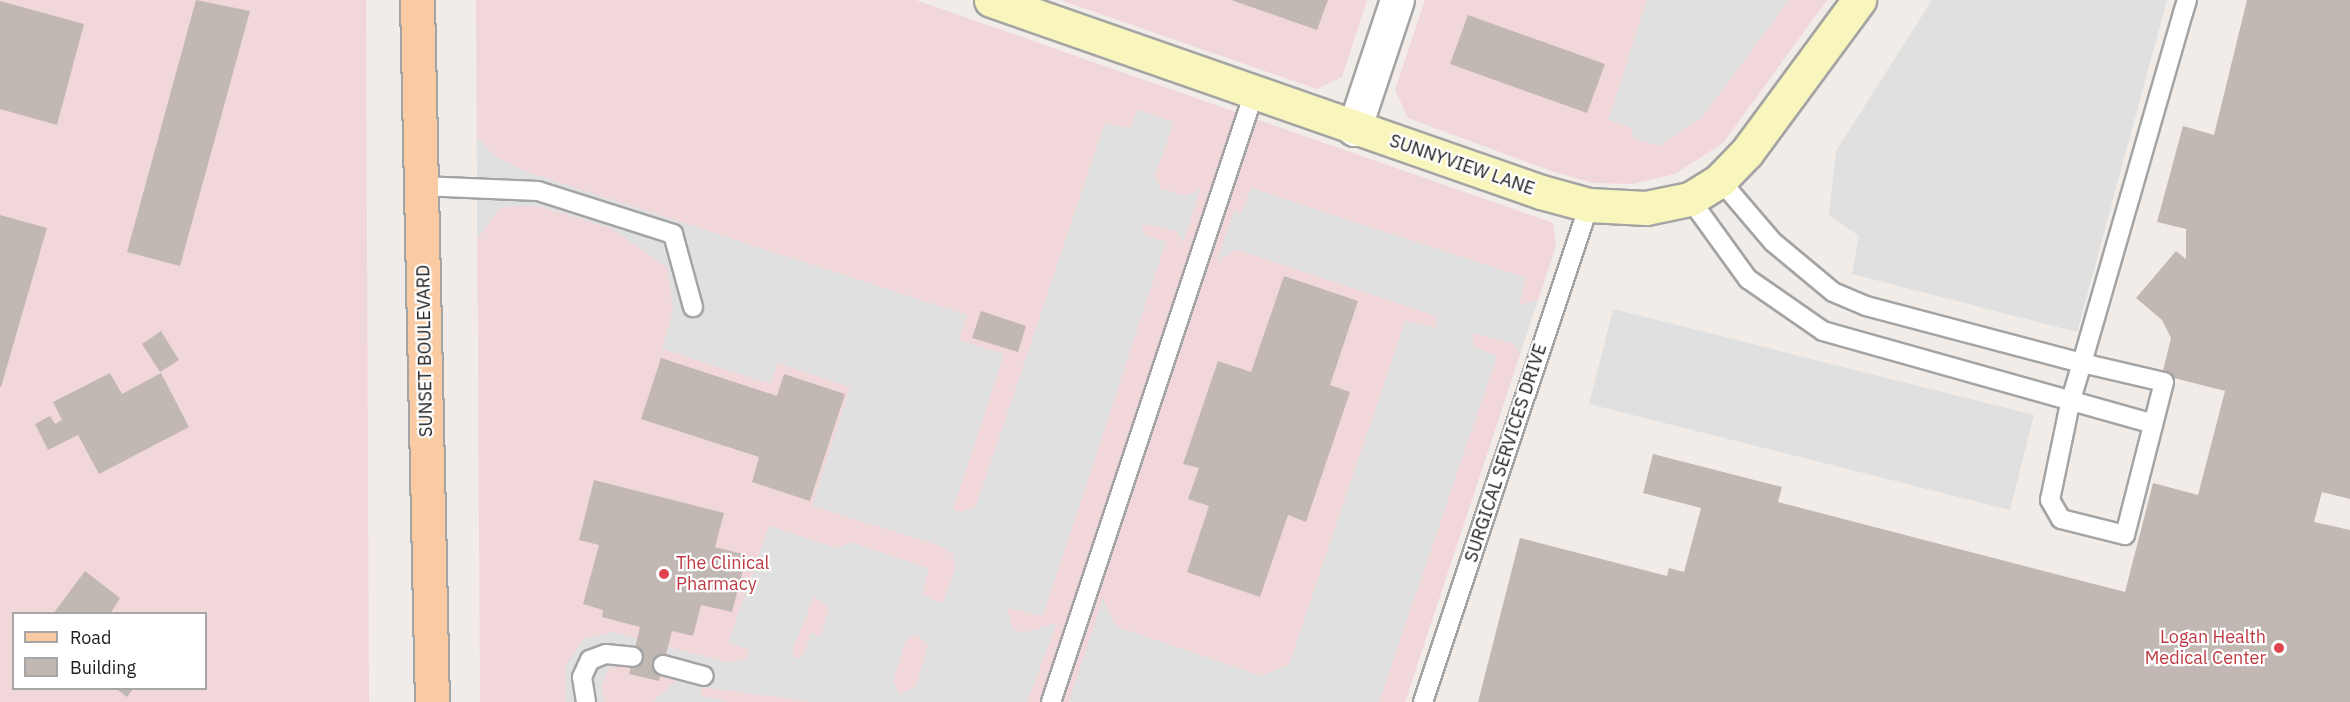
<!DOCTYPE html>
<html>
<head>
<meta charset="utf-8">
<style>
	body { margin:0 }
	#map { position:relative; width:2350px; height:702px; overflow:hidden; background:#f1ece7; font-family:"IBM Plex Sans",sans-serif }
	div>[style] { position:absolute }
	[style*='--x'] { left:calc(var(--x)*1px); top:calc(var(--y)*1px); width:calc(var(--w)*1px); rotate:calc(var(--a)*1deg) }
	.commercial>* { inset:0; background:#f1d7d9 }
	.parking>* { inset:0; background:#e0e0e0 }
	.building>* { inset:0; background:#c1b8b3 }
	.roads { filter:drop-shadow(2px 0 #a4a4a4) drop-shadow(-2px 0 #a4a4a4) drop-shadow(0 2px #a4a4a4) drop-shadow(0 -2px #a4a4a4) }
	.lane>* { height:18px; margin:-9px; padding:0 9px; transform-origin:9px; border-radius:9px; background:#fff }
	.street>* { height:33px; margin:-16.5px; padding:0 16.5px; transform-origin:16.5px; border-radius:16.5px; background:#fff }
	.secondary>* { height:33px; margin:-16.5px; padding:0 16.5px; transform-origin:16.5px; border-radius:16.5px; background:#f9f6bd }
	.primary>* { height:33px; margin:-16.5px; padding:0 16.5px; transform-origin:16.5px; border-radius:16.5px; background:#facba2 }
	.dots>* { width:16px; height:16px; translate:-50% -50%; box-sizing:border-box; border:3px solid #fff; border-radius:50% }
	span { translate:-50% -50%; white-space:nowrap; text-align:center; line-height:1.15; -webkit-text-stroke:4.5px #fff; paint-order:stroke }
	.street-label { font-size:18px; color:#202020 }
	.health-label { font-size:18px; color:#be3a42 }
	.left { translate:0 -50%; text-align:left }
	.right { translate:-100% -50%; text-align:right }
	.legend { position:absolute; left:12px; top:612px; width:195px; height:78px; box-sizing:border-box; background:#fff; border:2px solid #a6a6a6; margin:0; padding:8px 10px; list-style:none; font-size:18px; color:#202020 }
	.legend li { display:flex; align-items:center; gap:12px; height:30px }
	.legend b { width:30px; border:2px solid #a6a6a6 }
</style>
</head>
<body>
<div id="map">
	<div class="commercial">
		<div style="clip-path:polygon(evenodd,0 0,366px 0,369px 702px,0 702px,0 0,14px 614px,206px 614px,206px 688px,14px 688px,14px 614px)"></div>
		<div style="clip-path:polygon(476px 0,916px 0,1553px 223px,1556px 246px,1405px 702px,480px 702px)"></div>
		<div style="clip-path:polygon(1060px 0,1367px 0,1342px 77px,1317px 89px)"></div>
		<div style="clip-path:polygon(1425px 0,1827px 0,1723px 143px,1675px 174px,1632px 184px,1593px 183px,1554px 172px,1408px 118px,1395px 90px)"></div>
	</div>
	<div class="parking">
		<div style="clip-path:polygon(1647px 0,1789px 0,1703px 116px,1660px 146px,1633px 138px,1632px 128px,1608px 120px)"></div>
		<div style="clip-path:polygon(1932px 0,2167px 0,2077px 332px,1852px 274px,1859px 236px,1829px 215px,1836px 151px)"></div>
		<div style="clip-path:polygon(evenodd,1137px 110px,1174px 122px,1155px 175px,1160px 188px,1186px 196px,1200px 189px,1183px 243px,1177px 231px,1143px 224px,1143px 234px,1166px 242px,1043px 616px,1007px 608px,1013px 629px,1022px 633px,1057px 623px,1027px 702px,813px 702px,702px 687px,700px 695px,729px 702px,652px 702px,676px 681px,622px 665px,608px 668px,601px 688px,605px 702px,566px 702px,565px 668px,583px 639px,613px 632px,726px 662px,746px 660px,749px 650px,728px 643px,769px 526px,837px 548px,851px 542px,929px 568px,922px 593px,937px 603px,944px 601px,955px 569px,953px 555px,941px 546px,812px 506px,850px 387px,778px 363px,771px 384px,662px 349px,673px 311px,667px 267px,612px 229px,539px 206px,511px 206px,500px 208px,477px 239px,477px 137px,494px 156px,527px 172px,967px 315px,959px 340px,1004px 354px,953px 509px,960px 512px,976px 506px,1105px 123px,1130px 128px,1137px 110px,814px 597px,829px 608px,821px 636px,811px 633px,804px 655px,796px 659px,792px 651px,814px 597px,1137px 110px,918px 635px,928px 646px,915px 687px,900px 694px,893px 681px,906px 640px,918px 635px)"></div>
		<div style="clip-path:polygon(1251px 188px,1526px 278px,1519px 305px,1538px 299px,1520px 353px,1512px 343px,1472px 333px,1474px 347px,1497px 356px,1379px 702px,1069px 702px,1103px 598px,1115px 626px,1261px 676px,1289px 665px,1405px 321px,1436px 328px,1436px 316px,1237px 250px,1217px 261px,1234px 210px,1241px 214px)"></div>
		<div style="clip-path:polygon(1613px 309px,2034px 415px,2010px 510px,1589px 404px)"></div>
	</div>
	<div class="building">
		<div style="clip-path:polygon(196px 0,250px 11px,180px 266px,127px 252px)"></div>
		<div style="clip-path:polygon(1231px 0,1328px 0,1317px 30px)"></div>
		<div style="clip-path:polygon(2247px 0,2350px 0,2350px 499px,2322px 492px,2314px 522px,2350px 530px,2350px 702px,1478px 702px,1520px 538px,1667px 576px,1669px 568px,1684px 572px,1701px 508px,1643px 493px,1653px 454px,1782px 487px,1778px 502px,2125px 592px,2153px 483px,2198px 495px,2225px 391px,2162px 375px,2171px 338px,2162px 320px,2136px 298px,2176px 251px,2186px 259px,2186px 229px,2157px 222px,2183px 126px,2214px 135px)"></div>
		<div style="clip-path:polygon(0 1px,84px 24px,57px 125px,0 109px)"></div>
		<div style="clip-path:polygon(1468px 15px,1605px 64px,1587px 113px,1450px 64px)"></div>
		<div style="clip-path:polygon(0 215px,47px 228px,1px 387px,0 387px)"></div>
		<div style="clip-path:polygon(1284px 276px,1358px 301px,1330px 385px,1350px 392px,1306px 522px,1288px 515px,1260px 597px,1187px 572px,1209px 506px,1188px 499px,1199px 468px,1183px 464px,1218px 361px,1251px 372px)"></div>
		<div style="clip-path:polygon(981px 311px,1026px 326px,1018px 352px,972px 338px)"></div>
		<div style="clip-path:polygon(161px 331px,179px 360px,160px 372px,142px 344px)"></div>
		<div style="clip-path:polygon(661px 358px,777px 396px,784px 374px,845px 394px,810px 501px,752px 482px,759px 457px,641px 419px)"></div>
		<div style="clip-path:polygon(110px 373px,122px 394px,161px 373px,189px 427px,99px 474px,78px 435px,48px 450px,35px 424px,50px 416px,55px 424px,62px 420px,53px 402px)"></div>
		<div style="clip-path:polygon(594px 480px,724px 513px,715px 547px,747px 555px,732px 612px,701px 605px,693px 636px,672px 631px,659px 681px,629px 674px,640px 627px,602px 617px,603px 610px,583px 604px,599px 545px,579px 540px)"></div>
		<div style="clip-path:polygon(85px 571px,120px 598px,110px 614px,53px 614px)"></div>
		<div style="clip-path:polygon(115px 688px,134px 688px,127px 697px)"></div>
	</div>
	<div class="roads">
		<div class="lane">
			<div style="--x:1720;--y:180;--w:82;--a:49.5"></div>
			<div style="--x:1773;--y:242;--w:78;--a:39.8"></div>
			<div style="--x:1833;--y:292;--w:36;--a:23"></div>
			<div style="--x:1866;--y:306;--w:223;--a:14.8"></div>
			<div style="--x:2082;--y:363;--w:84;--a:13"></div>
			<div style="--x:2164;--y:382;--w:158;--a:104.3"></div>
			<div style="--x:2125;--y:535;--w:66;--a:-166"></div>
			<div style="--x:2061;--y:519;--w:22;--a:-120"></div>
			<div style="--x:2050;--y:500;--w:99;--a:-78.3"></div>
			<div style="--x:2070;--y:403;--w:42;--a:-73.3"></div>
			<div style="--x:2082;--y:363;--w:173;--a:-73.9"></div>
			<div style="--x:2130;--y:197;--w:105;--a:-74"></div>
			<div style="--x:2159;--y:96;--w:86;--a:-73.9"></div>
			<div style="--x:2183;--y:13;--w:14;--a:-73"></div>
			<div style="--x:421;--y:186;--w:117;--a:2.4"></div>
			<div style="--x:538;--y:191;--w:142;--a:17.7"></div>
			<div style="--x:673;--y:234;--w:76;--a:74.7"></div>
			<div style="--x:1690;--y:199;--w:99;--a:54.1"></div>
			<div style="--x:1748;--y:279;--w:91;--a:34.7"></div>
			<div style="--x:1823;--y:331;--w:343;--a:15.7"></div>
			<div style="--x:663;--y:665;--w:42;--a:15"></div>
			<div style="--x:586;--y:702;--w:25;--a:-99"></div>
			<div style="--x:582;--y:677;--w:19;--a:-65"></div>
			<div style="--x:590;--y:660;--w:17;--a:-21"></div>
			<div style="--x:606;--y:654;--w:27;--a:6"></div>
			<div style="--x:1051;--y:702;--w:642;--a:-71.57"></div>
			<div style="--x:1423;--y:702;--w:524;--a:-71.53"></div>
		</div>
		<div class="street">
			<div style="--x:1354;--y:129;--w:136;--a:-71.6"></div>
		</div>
		<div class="secondary">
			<div style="--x:991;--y:0;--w:583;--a:19.24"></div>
			<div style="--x:1541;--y:192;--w:50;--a:15.2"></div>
			<div style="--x:1589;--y:205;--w:57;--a:3"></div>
			<div style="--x:1646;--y:208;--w:45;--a:-11.6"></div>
			<div style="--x:1690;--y:199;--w:36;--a:-32"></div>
			<div style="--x:1720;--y:180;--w:39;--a:-46"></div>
			<div style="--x:1747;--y:152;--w:189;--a:-53.6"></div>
		</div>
		<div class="primary">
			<div style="--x:417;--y:0;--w:702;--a:88.78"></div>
		</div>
	</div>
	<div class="dots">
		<div style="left:664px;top:574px;background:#e0444e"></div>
		<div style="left:2279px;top:648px;background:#e0444e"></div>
	</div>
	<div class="street-label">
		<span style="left:1462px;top:165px;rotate:19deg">SUNNYVIEW LANE</span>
		<span style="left:425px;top:351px;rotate:-91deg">SUNSET BOULEVARD</span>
		<span style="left:1506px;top:453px;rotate:-72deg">SURGICAL SERVICES DRIVE</span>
	</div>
	<div class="health-label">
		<span class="left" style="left:676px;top:574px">The Clinical<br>Pharmacy</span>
		<span class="right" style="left:2266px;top:648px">Logan Health<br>Medical Center</span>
	</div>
	<ul class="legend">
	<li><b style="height:8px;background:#facba2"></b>Road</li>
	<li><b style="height:16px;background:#c1b8b3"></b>Building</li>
	</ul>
</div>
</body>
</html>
